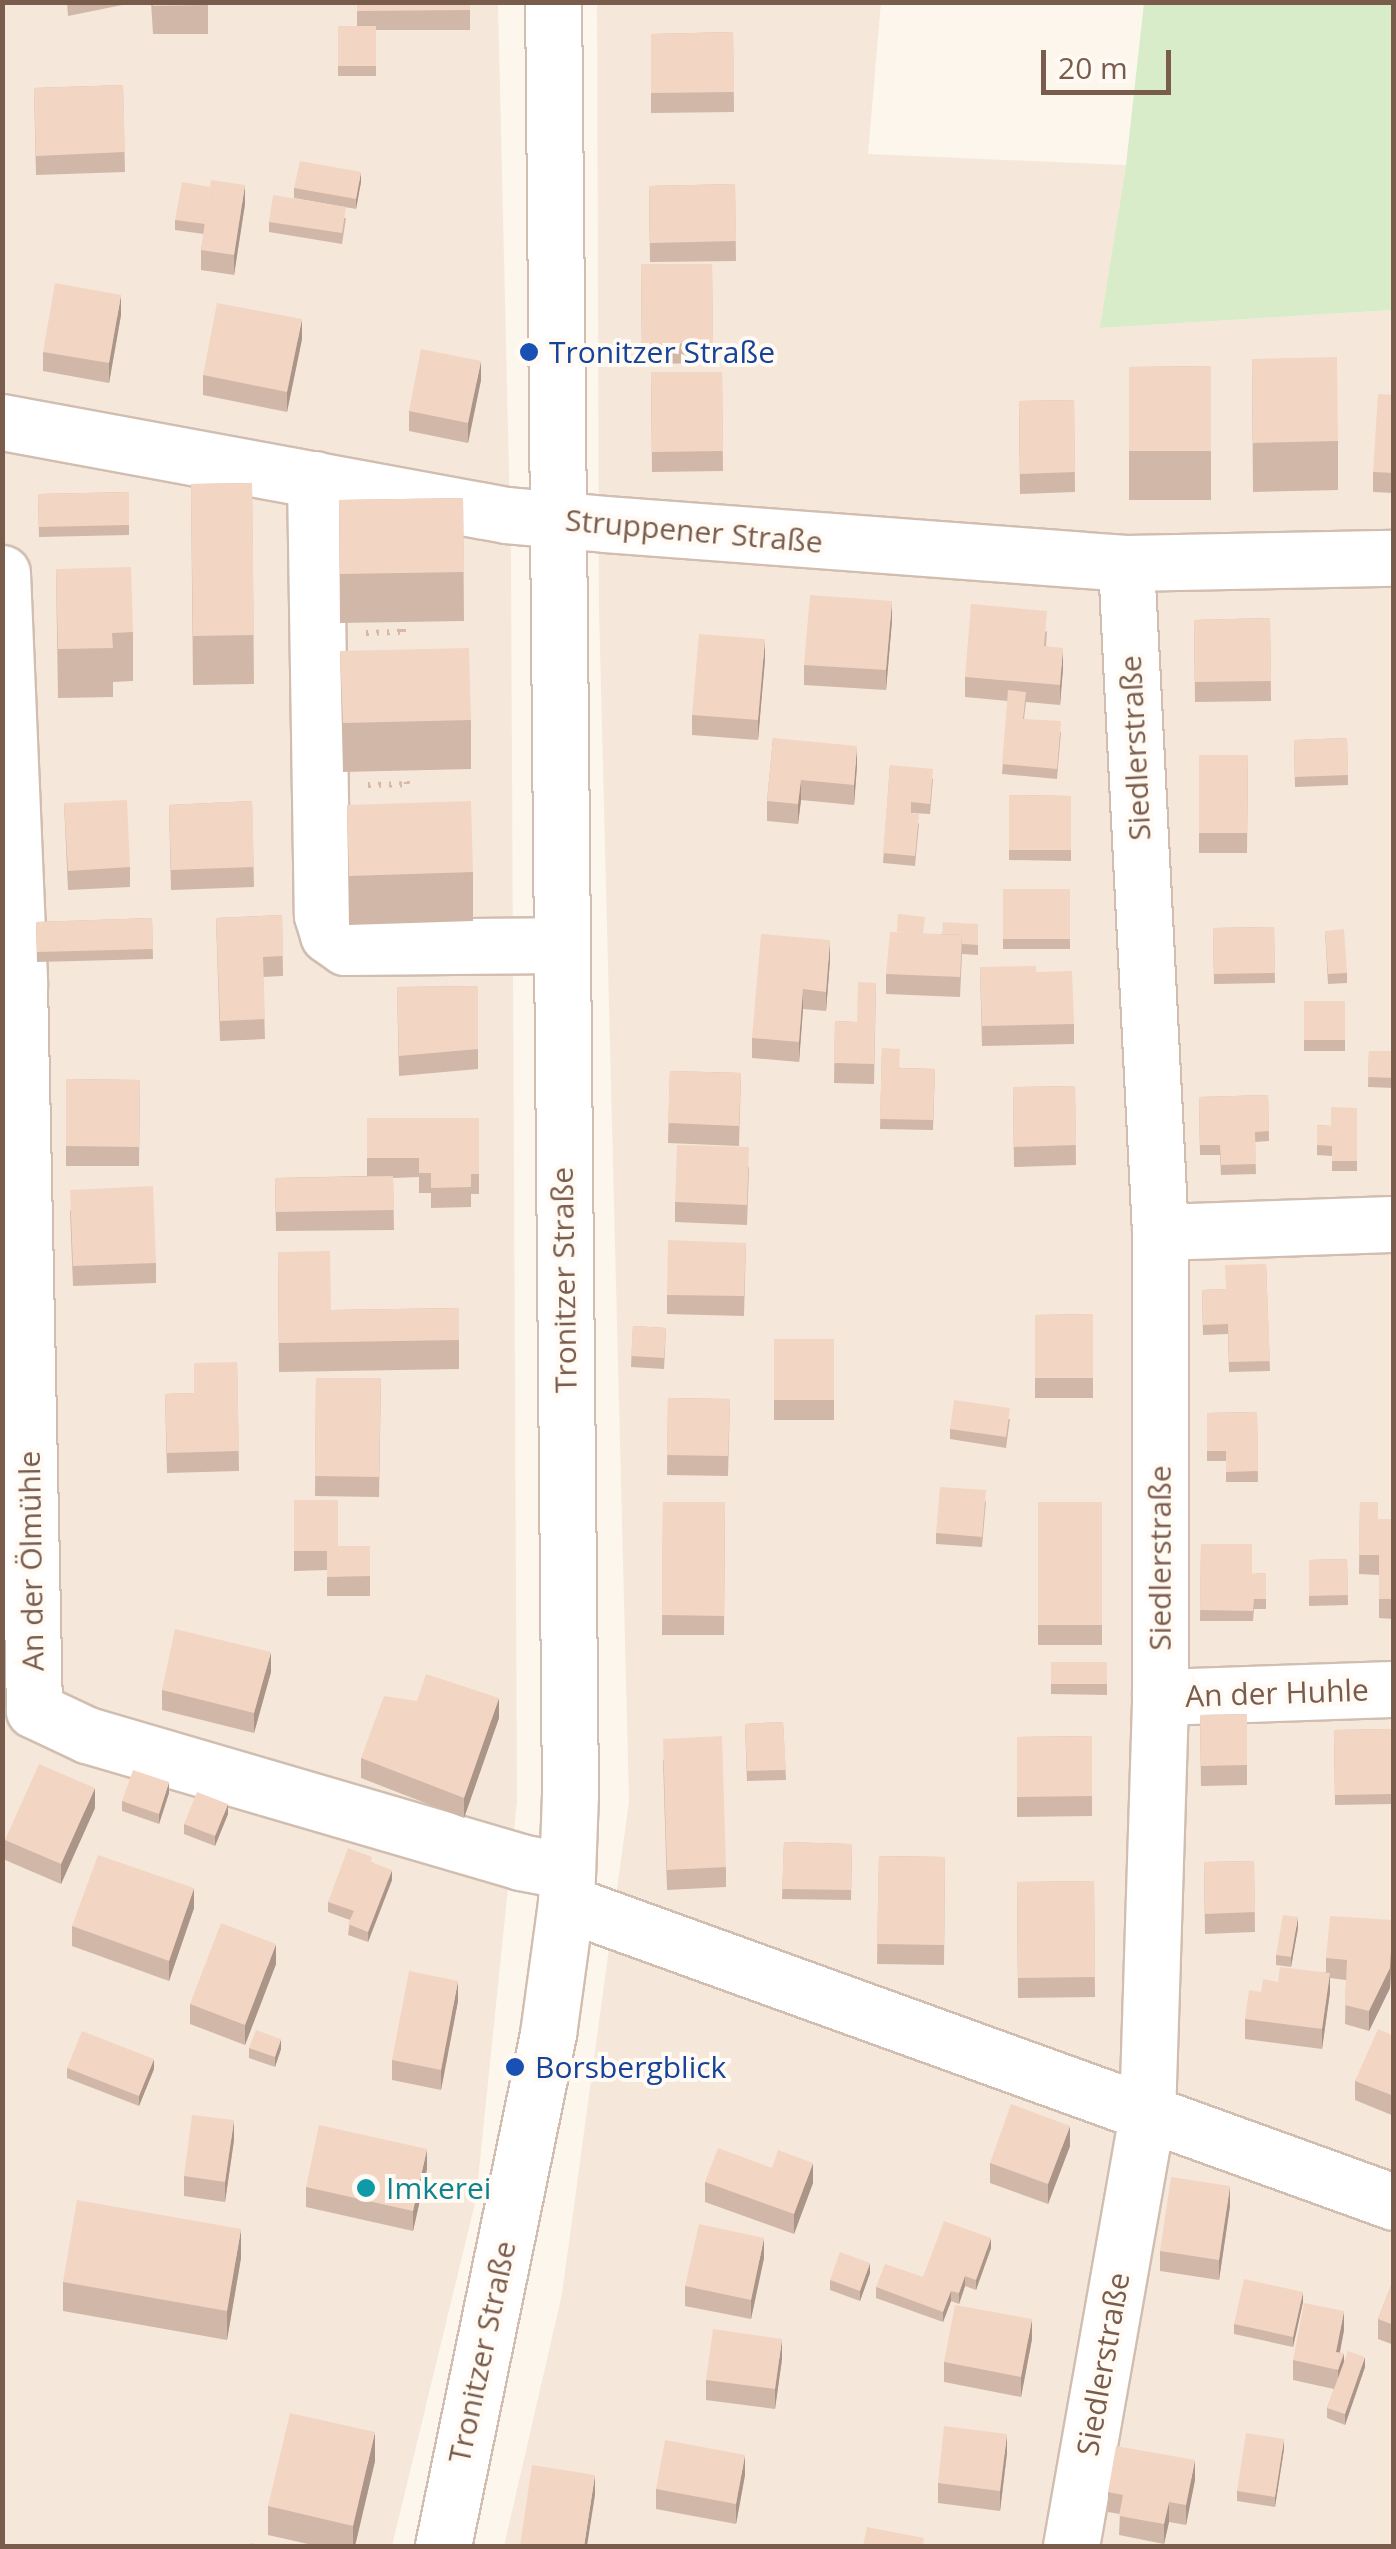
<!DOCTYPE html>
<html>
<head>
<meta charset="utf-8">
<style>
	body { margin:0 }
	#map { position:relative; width:1396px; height:2549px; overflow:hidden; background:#fdf6ec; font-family:"Open Sans",sans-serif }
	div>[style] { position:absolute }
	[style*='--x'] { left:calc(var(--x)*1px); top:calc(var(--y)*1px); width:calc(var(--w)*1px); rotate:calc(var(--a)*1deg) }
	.residential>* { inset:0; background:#f5e8da }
	.green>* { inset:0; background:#d8ecc9 }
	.path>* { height:6px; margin-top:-3px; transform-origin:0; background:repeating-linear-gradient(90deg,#d9b8a5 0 2.5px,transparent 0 10.5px) }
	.roads { filter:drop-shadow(2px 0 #d1beb0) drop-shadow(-2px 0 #d1beb0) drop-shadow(0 2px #d1beb0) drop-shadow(0 -2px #d1beb0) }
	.minor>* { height:55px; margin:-27.5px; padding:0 27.5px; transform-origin:27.5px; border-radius:27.5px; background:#fff }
	.wall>* { inset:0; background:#d1b7a8 }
	.shaded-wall>* { inset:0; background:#aa9588 }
	.building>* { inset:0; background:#f3d5c3 }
	.dots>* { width:28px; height:28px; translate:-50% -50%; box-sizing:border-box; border:5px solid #fffaf3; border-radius:50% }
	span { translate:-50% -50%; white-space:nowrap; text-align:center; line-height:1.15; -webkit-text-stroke:8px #fffaf3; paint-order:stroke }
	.transit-label { font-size:30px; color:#164399 }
	.left { translate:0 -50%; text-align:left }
	.street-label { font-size:30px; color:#7a5c4d }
	.culture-label { font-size:30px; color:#0d838f }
	.frame { position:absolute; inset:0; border:5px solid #7a5c4d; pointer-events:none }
	.scale { position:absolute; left:1041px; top:50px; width:130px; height:45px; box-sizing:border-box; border:5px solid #7a5c4d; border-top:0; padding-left:12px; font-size:30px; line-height:35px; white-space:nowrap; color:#7a5c4d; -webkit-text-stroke:8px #fffaf3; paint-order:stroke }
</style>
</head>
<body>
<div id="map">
	<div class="residential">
		<div style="clip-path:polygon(3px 3px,498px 3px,511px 557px,517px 1801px,476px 2199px,392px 2546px,3px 2546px)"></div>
		<div style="clip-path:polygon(597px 3px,881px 3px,868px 154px,1126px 165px,1101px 328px,1393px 310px,1393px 2546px,504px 2546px,562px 2294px,629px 1801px,599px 609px)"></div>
	</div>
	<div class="green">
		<div style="clip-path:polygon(1144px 3px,1393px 3px,1393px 310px,1100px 328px,1126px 165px)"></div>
	</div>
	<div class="path">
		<div style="--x:366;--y:633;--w:37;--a:-2"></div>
		<div style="--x:403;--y:632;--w:7;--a:-90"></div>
		<div style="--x:368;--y:785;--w:39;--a:-1"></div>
		<div style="--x:407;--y:784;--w:9;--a:-96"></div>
	</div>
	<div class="roads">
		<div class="minor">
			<div style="--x:2;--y:422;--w:513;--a:10.45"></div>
			<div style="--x:506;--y:515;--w:99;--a:5.2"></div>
			<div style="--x:605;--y:524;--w:522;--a:4.28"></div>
			<div style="--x:1126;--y:563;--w:268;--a:-1.1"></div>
			<div style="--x:315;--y:479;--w:436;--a:89.1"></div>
			<div style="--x:322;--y:915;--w:21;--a:73"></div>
			<div style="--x:328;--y:935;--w:21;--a:35"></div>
			<div style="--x:345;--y:947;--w:216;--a:-0.5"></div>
			<div style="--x:2;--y:573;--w:410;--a:87.6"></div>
			<div style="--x:19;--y:983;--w:727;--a:88.82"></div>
			<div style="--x:34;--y:1710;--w:59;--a:25.3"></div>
			<div style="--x:87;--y:1735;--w:451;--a:16.3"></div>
			<div style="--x:520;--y:1862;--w:48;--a:10.8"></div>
			<div style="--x:1160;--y:1232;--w:234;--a:-2"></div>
			<div style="--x:1160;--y:1697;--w:234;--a:-2"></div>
			<div style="--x:566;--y:1903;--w:880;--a:19.86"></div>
			<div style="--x:443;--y:2546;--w:523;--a:-78.41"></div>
			<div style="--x:548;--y:2034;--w:132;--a:-82.2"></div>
			<div style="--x:566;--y:1903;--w:107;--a:-87.9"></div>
			<div style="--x:570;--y:1796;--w:1794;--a:-90.54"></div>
			<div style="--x:1071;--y:2546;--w:437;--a:-80"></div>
			<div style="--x:1147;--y:2116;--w:419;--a:-88.2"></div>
			<div style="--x:1160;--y:1697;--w:465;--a:-90"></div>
			<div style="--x:1160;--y:1232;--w:670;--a:-92.91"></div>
		</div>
	</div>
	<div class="wall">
		<div style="clip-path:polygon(67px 2px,137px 2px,68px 16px)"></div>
		<div style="clip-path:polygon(151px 2px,208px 2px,208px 34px,153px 34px)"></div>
		<div style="clip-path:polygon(357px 2px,470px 2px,470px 30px,376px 30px,376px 76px,338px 76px,338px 26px,357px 26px)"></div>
		<div style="clip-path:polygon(733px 32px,734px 112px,651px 113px,651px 34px)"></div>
		<div style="clip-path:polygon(123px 85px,125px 172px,36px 175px,34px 88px)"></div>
		<div style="clip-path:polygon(361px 182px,356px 209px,294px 198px,294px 188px)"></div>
		<div style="clip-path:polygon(735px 184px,736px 261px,650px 262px,649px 186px)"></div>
		<div style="clip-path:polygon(245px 204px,234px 275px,201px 270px,201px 250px,204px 234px,175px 230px,175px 220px)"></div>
		<div style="clip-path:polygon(346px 218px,342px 244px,269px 232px,269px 222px)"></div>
		<div style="clip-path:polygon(641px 264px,712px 264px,713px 363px,642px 364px)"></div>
		<div style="clip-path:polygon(121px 315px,109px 383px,43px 371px,43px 352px)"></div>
		<div style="clip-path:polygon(302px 339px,287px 412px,203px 395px,203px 375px)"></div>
		<div style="clip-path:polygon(1252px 359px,1338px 441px,1338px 490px,1253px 492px)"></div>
		<div style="clip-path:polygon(1211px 366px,1211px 500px,1129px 500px,1129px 367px)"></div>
		<div style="clip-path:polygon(651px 372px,722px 372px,723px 471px,652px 472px)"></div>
		<div style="clip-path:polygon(481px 380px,468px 443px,409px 431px,409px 411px)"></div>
		<div style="clip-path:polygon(1394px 395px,1394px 493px,1373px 492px,1373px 472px)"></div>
		<div style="clip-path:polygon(1074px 400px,1075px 492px,1020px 494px,1019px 401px)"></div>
		<div style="clip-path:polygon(252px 483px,254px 684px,193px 685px,191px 484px)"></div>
		<div style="clip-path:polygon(129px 492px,129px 535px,39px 537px,38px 494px)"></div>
		<div style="clip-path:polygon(463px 498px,464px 621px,340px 623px,339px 500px)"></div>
		<div style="clip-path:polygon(56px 569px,133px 632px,133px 681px,113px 682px,113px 697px,58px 698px)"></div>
		<div style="clip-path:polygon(1270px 618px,1271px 701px,1195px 702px,1194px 620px)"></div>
		<div style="clip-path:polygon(892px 621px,886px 690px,804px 685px,804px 665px)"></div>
		<div style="clip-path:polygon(1047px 631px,1046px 646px,1063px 668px,1060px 705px,1026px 702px,1024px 719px,1061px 732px,1057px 779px,1002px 774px,1008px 701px,965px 697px,965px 677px)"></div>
		<div style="clip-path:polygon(340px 651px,471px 720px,471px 769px,343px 772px)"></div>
		<div style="clip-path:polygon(765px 659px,758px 740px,692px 735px,692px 715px)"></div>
		<div style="clip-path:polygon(773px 738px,857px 766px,854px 805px,801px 800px,798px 824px,767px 821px,767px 801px)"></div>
		<div style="clip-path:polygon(1347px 738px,1348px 785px,1295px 787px,1294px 740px)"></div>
		<div style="clip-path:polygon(1199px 755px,1248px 755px,1247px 853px,1199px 853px)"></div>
		<div style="clip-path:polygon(890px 765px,933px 779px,930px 814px,911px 813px,919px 824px,915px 866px,883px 863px)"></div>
		<div style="clip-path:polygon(1009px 795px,1071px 796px,1071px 861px,1009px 860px)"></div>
		<div style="clip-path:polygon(252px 801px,254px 887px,171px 890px,169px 805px)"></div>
		<div style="clip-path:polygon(64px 803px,130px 867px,130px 887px,68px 890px)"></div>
		<div style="clip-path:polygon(347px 805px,473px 872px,473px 921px,349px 925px)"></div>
		<div style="clip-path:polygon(1003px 889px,1070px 889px,1070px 949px,1003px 949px)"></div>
		<div style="clip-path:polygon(282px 915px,283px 976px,263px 977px,265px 1039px,220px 1041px,216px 918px)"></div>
		<div style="clip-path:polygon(152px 918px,153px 959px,37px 962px,36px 922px)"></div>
		<div style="clip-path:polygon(978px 924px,978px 955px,962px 954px,960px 997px,886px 994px,886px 974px,924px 934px,942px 934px)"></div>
		<div style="clip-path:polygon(1274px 927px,1275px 983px,1214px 984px,1213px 928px)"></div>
		<div style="clip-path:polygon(1325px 931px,1347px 973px,1347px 983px,1328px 984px)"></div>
		<div style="clip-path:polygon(830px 960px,826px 1011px,803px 1009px,799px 1062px,752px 1058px,752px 1038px)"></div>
		<div style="clip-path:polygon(980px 967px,1036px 972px,1074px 1024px,1074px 1044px,982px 1046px)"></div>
		<div style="clip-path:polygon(876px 983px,874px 1084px,834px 1083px,835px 1021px,857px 1022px)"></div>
		<div style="clip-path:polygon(478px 986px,478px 1069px,399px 1076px,397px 987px)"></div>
		<div style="clip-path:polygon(1304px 1001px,1345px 1001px,1345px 1051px,1304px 1051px)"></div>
		<div style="clip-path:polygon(882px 1048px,900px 1068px,935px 1069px,933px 1130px,880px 1129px)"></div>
		<div style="clip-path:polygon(1369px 1051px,1394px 1051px,1394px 1088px,1368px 1087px)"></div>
		<div style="clip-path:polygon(670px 1071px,741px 1073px,739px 1146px,668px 1143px)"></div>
		<div style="clip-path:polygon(66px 1079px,140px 1080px,139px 1166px,66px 1166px)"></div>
		<div style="clip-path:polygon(1075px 1086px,1076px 1165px,1014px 1167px,1013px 1087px)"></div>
		<div style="clip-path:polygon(1268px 1095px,1269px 1141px,1255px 1142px,1256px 1174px,1221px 1175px,1220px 1155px,1200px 1155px,1199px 1097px)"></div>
		<div style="clip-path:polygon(1357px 1108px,1357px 1171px,1332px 1171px,1332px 1156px,1317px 1155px,1317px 1125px,1331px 1126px)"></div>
		<div style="clip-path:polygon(367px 1118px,479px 1118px,479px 1194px,471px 1194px,471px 1207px,431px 1208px,431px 1193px,419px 1193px,419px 1177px,393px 1178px,394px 1230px,276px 1231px,275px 1178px,367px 1176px)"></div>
		<div style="clip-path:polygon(749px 1167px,747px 1225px,675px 1222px,675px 1202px)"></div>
		<div style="clip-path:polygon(70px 1210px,156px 1263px,156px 1283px,73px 1286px)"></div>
		<div style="clip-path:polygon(746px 1243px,744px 1316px,667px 1314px,667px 1295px)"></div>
		<div style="clip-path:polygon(278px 1252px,331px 1310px,459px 1308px,459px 1369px,279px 1372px)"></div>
		<div style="clip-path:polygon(1266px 1264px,1270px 1371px,1229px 1372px,1228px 1334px,1203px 1335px,1202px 1290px,1226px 1289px)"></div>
		<div style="clip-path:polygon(1093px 1314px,1093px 1398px,1035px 1398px,1035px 1315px)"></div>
		<div style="clip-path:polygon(633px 1326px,666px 1328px,664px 1369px,631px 1367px)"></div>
		<div style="clip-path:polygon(774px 1339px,834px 1339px,834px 1420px,774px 1420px)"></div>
		<div style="clip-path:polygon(237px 1362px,239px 1471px,167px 1473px,165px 1394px,194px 1393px)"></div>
		<div style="clip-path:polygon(316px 1378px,381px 1378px,379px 1497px,315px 1496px)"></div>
		<div style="clip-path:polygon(668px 1398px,730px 1399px,728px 1476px,667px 1475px)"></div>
		<div style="clip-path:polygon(1257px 1412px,1258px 1482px,1226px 1482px,1226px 1461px,1207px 1461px,1207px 1413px)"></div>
		<div style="clip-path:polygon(1010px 1419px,1006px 1448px,950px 1439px,950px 1429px)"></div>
		<div style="clip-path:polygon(294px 1500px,338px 1546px,370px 1546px,370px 1596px,327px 1596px,327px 1570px,294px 1571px)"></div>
		<div style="clip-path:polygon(986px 1501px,982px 1547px,936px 1544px,936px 1533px)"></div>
		<div style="clip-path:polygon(663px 1502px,725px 1502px,724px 1635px,662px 1635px)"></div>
		<div style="clip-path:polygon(1038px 1502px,1102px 1502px,1102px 1645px,1038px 1645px)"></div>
		<div style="clip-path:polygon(1360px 1502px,1378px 1519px,1394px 1519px,1394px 1619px,1379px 1618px,1379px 1575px,1359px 1574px)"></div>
		<div style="clip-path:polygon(1201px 1544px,1252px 1574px,1266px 1573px,1266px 1609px,1254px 1609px,1253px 1621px,1200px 1621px)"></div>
		<div style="clip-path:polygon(1347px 1559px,1348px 1605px,1309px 1606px,1309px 1560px)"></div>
		<div style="clip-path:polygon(1051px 1662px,1107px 1662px,1107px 1695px,1051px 1694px)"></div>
		<div style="clip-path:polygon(271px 1672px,254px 1733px,162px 1710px,162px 1690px)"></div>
		<div style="clip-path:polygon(1247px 1714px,1247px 1785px,1201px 1786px,1200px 1715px)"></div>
		<div style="clip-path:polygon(499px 1718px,464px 1818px,361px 1778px,361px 1758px)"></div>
		<div style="clip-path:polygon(783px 1722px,786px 1780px,747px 1781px,745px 1724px)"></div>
		<div style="clip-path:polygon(1391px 1729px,1392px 1804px,1335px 1805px,1334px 1730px)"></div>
		<div style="clip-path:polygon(1092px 1736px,1092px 1816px,1017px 1817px,1017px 1737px)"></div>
		<div style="clip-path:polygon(663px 1759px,726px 1867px,726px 1887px,667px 1890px)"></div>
		<div style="clip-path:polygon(169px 1793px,159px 1824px,122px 1811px,122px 1801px)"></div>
		<div style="clip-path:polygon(95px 1808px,61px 1884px,5px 1860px,5px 1840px)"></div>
		<div style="clip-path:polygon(228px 1814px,215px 1846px,184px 1834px,184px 1824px)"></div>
		<div style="clip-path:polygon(784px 1842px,852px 1844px,851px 1900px,782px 1899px)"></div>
		<div style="clip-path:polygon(879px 1856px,945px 1857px,944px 1965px,877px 1964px)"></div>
		<div style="clip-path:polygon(1254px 1861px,1255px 1932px,1205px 1934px,1204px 1862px)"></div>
		<div style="clip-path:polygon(372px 1862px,392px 1880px,368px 1942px,348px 1935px,350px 1920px,328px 1912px,328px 1902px)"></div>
		<div style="clip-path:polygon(1094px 1881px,1095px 1997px,1018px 1998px,1017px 1882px)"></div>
		<div style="clip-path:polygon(194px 1908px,169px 1981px,72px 1946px,72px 1926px)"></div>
		<div style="clip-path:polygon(1298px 1928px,1291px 1967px,1276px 1965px,1276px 1955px)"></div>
		<div style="clip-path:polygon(1393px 1940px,1390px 1988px,1369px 2031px,1345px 2024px,1346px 1980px,1330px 1978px,1330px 1992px,1322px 2049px,1245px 2039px,1245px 2019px,1261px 1992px,1278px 1982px,1326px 1972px,1326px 1958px)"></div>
		<div style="clip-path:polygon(276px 1964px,245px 2045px,190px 2024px,190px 2004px)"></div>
		<div style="clip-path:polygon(458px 2001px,441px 2090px,392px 2080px,392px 2060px)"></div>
		<div style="clip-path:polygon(1394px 2036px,1394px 2116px,1355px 2100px,1355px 2081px)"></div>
		<div style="clip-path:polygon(249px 2048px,281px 2049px,275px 2067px,249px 2058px)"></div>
		<div style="clip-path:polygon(67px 2068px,154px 2069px,139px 2106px,67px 2078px)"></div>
		<div style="clip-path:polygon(234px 2140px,225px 2202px,184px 2196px,184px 2176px)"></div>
		<div style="clip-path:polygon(1070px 2146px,1048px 2204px,990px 2183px,990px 2163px)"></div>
		<div style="clip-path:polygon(427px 2169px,413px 2231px,306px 2207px,306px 2187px)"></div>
		<div style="clip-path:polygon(705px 2182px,813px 2183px,794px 2234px,705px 2202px)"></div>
		<div style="clip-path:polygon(1230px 2206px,1219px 2280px,1160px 2271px,1160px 2251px)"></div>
		<div style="clip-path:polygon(991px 2248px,976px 2290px,965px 2286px,959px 2304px,951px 2301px,943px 2322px,876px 2298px,876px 2287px,923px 2277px)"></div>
		<div style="clip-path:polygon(241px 2258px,227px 2340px,63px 2311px,63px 2282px)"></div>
		<div style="clip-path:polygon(764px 2258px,751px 2319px,685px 2306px,685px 2286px)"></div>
		<div style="clip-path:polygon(870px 2273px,860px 2301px,830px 2290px,830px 2280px)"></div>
		<div style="clip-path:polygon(1394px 2278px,1394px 2345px,1378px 2339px,1378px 2319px)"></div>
		<div style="clip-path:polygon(1303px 2302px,1293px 2347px,1234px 2334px,1234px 2324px)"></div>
		<div style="clip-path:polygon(1344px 2330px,1340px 2352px,1344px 2364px,1365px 2367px,1345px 2425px,1327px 2418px,1327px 2408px,1334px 2389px,1293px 2380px,1293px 2360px)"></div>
		<div style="clip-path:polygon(1032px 2339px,1021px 2397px,944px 2382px,944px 2362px)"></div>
		<div style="clip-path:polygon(782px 2359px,775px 2409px,706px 2400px,706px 2380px)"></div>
		<div style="clip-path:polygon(1284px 2449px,1275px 2507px,1237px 2501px,1237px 2491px)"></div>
		<div style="clip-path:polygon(1007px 2453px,1000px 2511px,938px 2503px,938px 2483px)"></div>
		<div style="clip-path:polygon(375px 2461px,355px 2546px,317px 2546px,268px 2535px,268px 2506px)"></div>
		<div style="clip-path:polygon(745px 2475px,736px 2524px,656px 2509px,656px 2489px)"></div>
		<div style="clip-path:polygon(1195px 2480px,1186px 2525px,1169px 2522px,1164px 2544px,1119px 2535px,1120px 2514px,1108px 2512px,1108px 2492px)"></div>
	</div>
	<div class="shaded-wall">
		<div style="clip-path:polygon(361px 172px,361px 182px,356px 209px,356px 199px)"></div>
		<div style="clip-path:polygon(245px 185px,245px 204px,234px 275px,234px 255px)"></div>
		<div style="clip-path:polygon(121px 295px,121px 315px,109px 383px,109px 363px)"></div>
		<div style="clip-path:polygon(302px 319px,302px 339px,287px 412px,287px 392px)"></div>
		<div style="clip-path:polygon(481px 361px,481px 380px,468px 443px,468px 423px)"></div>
		<div style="clip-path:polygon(892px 601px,892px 621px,886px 690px,886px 670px)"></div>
		<div style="clip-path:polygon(765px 639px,765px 659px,758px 740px,758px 720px)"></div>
		<div style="clip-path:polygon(1063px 648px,1063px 668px,1060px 705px,1060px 685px)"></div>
		<div style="clip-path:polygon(857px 746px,857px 766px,854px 805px,854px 785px)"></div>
		<div style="clip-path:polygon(801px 780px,801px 800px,798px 824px,798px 804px)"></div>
		<div style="clip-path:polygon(830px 940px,830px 960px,826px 1011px,826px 992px)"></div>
		<div style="clip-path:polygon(803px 989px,803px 1009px,799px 1062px,799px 1042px)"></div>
		<div style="clip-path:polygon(271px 1652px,271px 1672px,254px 1733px,254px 1713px)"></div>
		<div style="clip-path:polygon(499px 1698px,499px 1718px,464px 1818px,464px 1798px)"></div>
		<div style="clip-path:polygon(169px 1782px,169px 1793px,159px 1824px,159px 1814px)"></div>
		<div style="clip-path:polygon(95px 1788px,95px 1808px,61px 1884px,61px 1864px)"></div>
		<div style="clip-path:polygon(228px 1804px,228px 1814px,215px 1846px,215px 1836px)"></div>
		<div style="clip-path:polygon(392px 1870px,392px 1880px,368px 1942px,368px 1932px)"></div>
		<div style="clip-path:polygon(194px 1888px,194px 1908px,169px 1981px,169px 1961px)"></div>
		<div style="clip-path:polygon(1298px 1917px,1298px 1928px,1291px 1967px,1291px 1957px)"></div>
		<div style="clip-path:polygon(1393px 1920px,1390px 1988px,1369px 2031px,1369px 2011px)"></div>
		<div style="clip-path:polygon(276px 1944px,276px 1964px,245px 2045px,245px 2025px)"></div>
		<div style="clip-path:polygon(1330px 1973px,1330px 1992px,1322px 2049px,1322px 2029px)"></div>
		<div style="clip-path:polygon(458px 1981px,458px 2001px,441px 2090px,441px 2070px)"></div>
		<div style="clip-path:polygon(281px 2039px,281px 2049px,275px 2067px,275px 2057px)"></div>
		<div style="clip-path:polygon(154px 2059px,154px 2069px,139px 2106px,139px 2096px)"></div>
		<div style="clip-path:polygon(234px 2120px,234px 2140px,225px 2202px,225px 2182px)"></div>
		<div style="clip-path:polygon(1070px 2126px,1070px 2146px,1048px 2204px,1048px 2184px)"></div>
		<div style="clip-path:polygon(427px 2149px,427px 2169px,413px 2231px,413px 2211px)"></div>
		<div style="clip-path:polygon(813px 2163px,813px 2183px,794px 2234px,794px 2214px)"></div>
		<div style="clip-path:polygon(1230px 2186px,1230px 2206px,1219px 2280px,1219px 2260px)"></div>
		<div style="clip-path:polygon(241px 2229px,241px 2258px,227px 2340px,227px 2311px)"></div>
		<div style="clip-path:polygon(764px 2238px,764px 2258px,751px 2319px,751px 2300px)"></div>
		<div style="clip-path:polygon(991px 2238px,991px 2248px,976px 2290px,976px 2280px)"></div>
		<div style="clip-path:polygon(870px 2263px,870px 2273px,860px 2301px,860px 2291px)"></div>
		<div style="clip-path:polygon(965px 2276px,965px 2286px,959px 2304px,959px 2293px)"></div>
		<div style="clip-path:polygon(951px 2291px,951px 2301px,943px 2322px,943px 2312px)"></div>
		<div style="clip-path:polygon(1303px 2292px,1303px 2302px,1293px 2347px,1293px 2337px)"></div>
		<div style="clip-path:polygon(1344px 2311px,1344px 2330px,1336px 2372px,1336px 2352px)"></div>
		<div style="clip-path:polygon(1032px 2319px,1032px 2339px,1021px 2397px,1021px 2377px)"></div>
		<div style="clip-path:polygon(782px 2339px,782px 2359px,775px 2409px,775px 2389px)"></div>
		<div style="clip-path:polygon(1344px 2353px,1344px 2373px,1338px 2390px,1338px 2370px)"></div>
		<div style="clip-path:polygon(1365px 2357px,1365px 2367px,1345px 2425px,1345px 2414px)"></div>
		<div style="clip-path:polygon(375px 2432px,375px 2461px,355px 2546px,353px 2546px,353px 2526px)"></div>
		<div style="clip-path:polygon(1007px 2434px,1007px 2453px,1000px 2511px,1000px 2491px)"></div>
		<div style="clip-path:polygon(1284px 2439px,1284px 2449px,1275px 2507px,1275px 2497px)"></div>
		<div style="clip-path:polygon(745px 2455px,745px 2475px,736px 2524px,736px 2504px)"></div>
		<div style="clip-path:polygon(1195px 2460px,1195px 2480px,1186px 2525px,1186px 2505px)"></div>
		<div style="clip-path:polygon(595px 2475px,595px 2495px,587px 2546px,584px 2546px)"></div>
		<div style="clip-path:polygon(1169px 2502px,1169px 2522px,1164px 2544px,1164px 2524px)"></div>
	</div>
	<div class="building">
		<div style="clip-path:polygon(153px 2px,208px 2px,208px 5px,153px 6px)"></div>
		<div style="clip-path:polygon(357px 2px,470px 2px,470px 10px,357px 11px)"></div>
		<div style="clip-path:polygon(338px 26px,376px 26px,376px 66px,338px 66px)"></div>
		<div style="clip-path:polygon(733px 32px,734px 92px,651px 93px,651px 34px)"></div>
		<div style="clip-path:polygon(123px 85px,125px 152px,36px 156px,34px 88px)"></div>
		<div style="clip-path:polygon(300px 161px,361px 172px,356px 199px,294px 188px)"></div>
		<div style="clip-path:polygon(211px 180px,245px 185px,234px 255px,201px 250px)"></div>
		<div style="clip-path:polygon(182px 182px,210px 187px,205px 224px,175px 220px)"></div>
		<div style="clip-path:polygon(735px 184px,736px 241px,650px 243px,649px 186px)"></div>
		<div style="clip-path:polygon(273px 195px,346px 207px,342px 233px,269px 222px)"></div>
		<div style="clip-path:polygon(641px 264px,712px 264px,713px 343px,642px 344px)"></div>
		<div style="clip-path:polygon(55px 283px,121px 295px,109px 363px,43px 352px)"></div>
		<div style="clip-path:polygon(217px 303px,302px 319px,287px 392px,203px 375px)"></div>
		<div style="clip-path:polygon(421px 349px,481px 361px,468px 423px,409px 411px)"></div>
		<div style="clip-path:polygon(1337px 357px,1338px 441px,1253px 443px,1252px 359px)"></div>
		<div style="clip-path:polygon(1211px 366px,1211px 451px,1129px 451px,1129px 367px)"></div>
		<div style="clip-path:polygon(651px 372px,722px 372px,723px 451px,652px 452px)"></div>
		<div style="clip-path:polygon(1378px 394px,1394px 395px,1394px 473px,1373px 472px)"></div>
		<div style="clip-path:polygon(1074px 400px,1075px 472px,1020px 474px,1019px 401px)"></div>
		<div style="clip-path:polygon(252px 483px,254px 635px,193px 636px,191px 484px)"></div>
		<div style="clip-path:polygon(129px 492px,129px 525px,39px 527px,38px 494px)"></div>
		<div style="clip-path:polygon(463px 498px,464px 572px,340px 574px,339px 500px)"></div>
		<div style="clip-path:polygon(131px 567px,133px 632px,112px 633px,113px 648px,58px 649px,56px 569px)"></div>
		<div style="clip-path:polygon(810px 595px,892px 601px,886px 670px,804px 665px)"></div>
		<div style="clip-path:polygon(971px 604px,1047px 611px,1044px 646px,1063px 648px,1060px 685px,965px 677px)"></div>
		<div style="clip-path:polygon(1270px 618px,1271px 681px,1195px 682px,1194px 620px)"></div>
		<div style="clip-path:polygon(699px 634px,765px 639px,758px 720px,692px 715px)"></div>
		<div style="clip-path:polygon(469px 648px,471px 720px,343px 723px,340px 651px)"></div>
		<div style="clip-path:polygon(1008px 690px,1026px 692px,1023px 719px,1061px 721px,1057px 769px,1002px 764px)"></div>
		<div style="clip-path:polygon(773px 738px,857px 746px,854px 785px,801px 780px,798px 804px,767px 801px)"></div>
		<div style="clip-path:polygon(1347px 738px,1348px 775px,1295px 777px,1294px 740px)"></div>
		<div style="clip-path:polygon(1199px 755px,1248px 755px,1247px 833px,1199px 833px)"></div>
		<div style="clip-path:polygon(890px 765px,933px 769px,930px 804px,911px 802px,911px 814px,919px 814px,915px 856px,883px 853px)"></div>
		<div style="clip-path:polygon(1009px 795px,1071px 796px,1071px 850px,1009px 850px)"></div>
		<div style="clip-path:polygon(127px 800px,130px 867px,68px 871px,64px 803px)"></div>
		<div style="clip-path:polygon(252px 801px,254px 867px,171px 870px,169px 805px)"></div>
		<div style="clip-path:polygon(471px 801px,473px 872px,349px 876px,347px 805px)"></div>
		<div style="clip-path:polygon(1003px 889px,1070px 889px,1070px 939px,1003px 939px)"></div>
		<div style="clip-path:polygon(898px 914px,925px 917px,923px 934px,897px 932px)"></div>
		<div style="clip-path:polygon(282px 915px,283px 956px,263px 957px,265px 1019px,220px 1021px,216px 918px)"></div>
		<div style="clip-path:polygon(152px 918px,153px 949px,37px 952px,36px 922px)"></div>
		<div style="clip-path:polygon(943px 922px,978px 924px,978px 945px,962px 944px,962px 935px,942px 934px)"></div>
		<div style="clip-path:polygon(1274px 927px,1275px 973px,1214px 974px,1213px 928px)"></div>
		<div style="clip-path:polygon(1344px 929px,1347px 973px,1328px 974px,1325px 931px)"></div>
		<div style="clip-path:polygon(890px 932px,962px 935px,960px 977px,886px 974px)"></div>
		<div style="clip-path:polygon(761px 934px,830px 940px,826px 992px,803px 989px,799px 1042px,752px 1038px)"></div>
		<div style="clip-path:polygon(1036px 966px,1036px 972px,1072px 971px,1074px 1024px,982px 1026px,980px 967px)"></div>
		<div style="clip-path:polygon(858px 982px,876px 983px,874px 1064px,834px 1063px,835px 1021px,857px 1022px)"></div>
		<div style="clip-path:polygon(478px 986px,478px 1049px,399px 1056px,397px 987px)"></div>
		<div style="clip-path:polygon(1304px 1001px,1345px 1001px,1345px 1040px,1304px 1040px)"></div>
		<div style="clip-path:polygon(882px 1048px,900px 1049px,899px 1068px,935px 1069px,933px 1120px,880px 1119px)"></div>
		<div style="clip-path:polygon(1369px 1051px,1394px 1051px,1394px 1078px,1368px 1077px)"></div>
		<div style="clip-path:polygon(670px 1071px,741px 1073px,739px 1126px,668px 1123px)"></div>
		<div style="clip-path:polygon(66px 1079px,140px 1080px,139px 1147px,66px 1146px)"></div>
		<div style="clip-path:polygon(1075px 1086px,1076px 1145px,1014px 1147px,1013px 1087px)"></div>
		<div style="clip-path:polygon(1268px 1095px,1269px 1131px,1255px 1132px,1256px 1164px,1221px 1165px,1220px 1145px,1200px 1145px,1199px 1097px)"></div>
		<div style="clip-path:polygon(1331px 1107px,1357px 1108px,1357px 1161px,1332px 1161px,1332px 1146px,1317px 1145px,1317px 1125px,1331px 1126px)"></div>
		<div style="clip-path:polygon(367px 1118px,479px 1118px,479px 1174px,471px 1174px,471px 1187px,431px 1188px,431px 1173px,419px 1173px,419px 1158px,367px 1158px)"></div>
		<div style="clip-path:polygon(677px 1145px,749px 1147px,747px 1205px,675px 1202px)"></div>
		<div style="clip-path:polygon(393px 1176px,394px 1210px,276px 1212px,275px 1178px)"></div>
		<div style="clip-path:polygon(153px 1186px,156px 1263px,73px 1266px,70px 1190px)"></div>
		<div style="clip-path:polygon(668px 1240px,746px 1243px,744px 1296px,667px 1295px)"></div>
		<div style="clip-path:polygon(330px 1251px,331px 1310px,459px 1308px,459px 1340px,279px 1343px,278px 1252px)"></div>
		<div style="clip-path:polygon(1266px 1264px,1270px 1361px,1229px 1362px,1228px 1324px,1203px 1325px,1202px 1290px,1226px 1289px,1225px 1265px)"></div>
		<div style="clip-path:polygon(1093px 1314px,1093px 1378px,1035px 1378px,1035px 1315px)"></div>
		<div style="clip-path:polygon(633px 1326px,666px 1328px,664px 1358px,631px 1356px)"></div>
		<div style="clip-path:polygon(774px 1339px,834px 1339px,834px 1400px,774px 1400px)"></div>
		<div style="clip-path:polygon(237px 1362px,239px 1451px,167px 1453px,165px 1394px,194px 1393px,194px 1363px)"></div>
		<div style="clip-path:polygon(316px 1378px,381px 1378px,379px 1477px,315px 1476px)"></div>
		<div style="clip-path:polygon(668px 1398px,730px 1399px,728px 1456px,667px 1455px)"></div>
		<div style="clip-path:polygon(954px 1400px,1010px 1408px,1006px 1437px,950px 1429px)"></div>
		<div style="clip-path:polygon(1257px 1412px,1258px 1471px,1226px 1472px,1226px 1451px,1207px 1451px,1207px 1413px)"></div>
		<div style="clip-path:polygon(940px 1487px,986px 1490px,982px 1537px,936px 1533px)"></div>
		<div style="clip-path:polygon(294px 1500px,338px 1500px,338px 1546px,370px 1546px,370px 1576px,327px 1577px,327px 1551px,294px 1551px)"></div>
		<div style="clip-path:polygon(663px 1502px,725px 1502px,724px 1616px,662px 1615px)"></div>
		<div style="clip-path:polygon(1038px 1502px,1102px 1502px,1102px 1625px,1038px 1625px)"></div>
		<div style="clip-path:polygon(1360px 1502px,1378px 1502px,1378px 1519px,1394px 1519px,1394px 1599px,1379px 1599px,1379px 1555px,1359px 1555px)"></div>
		<div style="clip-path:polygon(1201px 1544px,1252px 1544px,1252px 1574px,1266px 1573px,1266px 1599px,1254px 1599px,1253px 1611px,1200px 1610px)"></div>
		<div style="clip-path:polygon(1347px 1559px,1348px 1595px,1309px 1596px,1309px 1560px)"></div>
		<div style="clip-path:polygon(175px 1629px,271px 1652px,254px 1713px,162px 1690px)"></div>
		<div style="clip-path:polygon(1051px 1662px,1107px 1662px,1107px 1684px,1051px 1684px)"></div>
		<div style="clip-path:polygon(426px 1674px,499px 1698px,464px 1798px,361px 1758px,384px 1696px,417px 1701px)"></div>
		<div style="clip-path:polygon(1247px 1714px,1247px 1765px,1201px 1766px,1200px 1715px)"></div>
		<div style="clip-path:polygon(783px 1722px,786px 1770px,747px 1771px,745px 1724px)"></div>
		<div style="clip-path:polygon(1391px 1729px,1392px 1794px,1335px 1795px,1334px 1730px)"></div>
		<div style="clip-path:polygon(722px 1736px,726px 1867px,667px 1870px,663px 1739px)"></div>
		<div style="clip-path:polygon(1092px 1736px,1092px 1796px,1017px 1797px,1017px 1737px)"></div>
		<div style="clip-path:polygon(39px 1764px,95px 1788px,61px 1864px,5px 1840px)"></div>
		<div style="clip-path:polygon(133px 1770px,169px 1782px,159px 1814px,122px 1801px)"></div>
		<div style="clip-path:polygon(197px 1792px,228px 1804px,215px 1836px,184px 1824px)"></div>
		<div style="clip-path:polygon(784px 1842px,852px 1844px,851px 1890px,782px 1889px)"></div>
		<div style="clip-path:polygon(348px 1848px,372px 1857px,371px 1862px,392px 1870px,368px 1932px,348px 1924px,354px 1911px,328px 1902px)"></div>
		<div style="clip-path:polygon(98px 1855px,194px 1888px,169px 1961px,72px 1926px)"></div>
		<div style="clip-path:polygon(879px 1856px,945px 1857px,944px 1945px,877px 1944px)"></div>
		<div style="clip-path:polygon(1254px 1861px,1255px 1912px,1205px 1914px,1204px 1862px)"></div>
		<div style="clip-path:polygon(1094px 1881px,1095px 1977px,1018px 1978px,1017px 1882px)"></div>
		<div style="clip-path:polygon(1283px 1915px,1298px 1917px,1291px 1957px,1276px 1955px)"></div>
		<div style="clip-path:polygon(1330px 1916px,1393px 1920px,1390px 1968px,1369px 2011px,1345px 2005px,1347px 1960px,1326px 1958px)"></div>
		<div style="clip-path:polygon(221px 1923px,276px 1944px,245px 2025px,190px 2004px)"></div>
		<div style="clip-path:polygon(1280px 1967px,1330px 1973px,1322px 2029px,1245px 2019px,1249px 1990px,1261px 1992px,1263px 1979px,1278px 1982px)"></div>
		<div style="clip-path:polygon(409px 1971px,458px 1981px,441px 2070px,392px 2060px)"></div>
		<div style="clip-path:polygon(1378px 2029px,1394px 2036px,1394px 2096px,1355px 2081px)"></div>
		<div style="clip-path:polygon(256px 2030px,281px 2039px,275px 2057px,249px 2048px)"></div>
		<div style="clip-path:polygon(82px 2031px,154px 2059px,139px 2096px,67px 2068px)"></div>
		<div style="clip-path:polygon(1011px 2104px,1070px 2126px,1048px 2184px,990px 2163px)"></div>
		<div style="clip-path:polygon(192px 2115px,234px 2120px,225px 2182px,184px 2176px)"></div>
		<div style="clip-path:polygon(319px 2125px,427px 2149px,413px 2211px,306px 2187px)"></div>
		<div style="clip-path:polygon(718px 2148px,772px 2168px,778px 2150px,813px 2163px,794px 2214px,705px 2182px)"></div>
		<div style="clip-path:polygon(1171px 2177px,1230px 2186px,1219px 2260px,1160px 2251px)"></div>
		<div style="clip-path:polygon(77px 2200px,241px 2229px,227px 2311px,63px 2282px)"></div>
		<div style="clip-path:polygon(944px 2221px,991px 2238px,976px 2280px,965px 2276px,959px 2293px,951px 2291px,943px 2312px,876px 2287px,885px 2264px,923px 2277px)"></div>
		<div style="clip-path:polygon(699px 2224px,764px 2238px,751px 2300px,685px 2286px)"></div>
		<div style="clip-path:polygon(840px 2252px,870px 2263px,860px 2291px,830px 2280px)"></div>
		<div style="clip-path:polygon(1394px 2278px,1394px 2325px,1378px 2319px)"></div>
		<div style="clip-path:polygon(1244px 2279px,1303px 2292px,1293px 2337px,1234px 2324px)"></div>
		<div style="clip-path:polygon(1304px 2303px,1344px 2311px,1336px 2352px,1344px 2353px,1338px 2370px,1293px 2360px)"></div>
		<div style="clip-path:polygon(955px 2305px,1032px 2319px,1021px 2377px,944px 2362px)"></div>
		<div style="clip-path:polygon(713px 2329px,782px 2339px,775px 2389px,706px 2380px)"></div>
		<div style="clip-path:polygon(1348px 2351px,1365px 2357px,1345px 2414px,1327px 2408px)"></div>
		<div style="clip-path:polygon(290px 2413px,375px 2432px,353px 2526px,268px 2506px)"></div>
		<div style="clip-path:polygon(944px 2426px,1007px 2434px,1000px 2491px,938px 2483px)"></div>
		<div style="clip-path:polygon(1246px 2433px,1284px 2439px,1275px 2497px,1237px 2491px)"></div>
		<div style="clip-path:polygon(665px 2440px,745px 2455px,736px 2504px,656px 2489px)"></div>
		<div style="clip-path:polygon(1116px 2446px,1195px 2460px,1186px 2505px,1169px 2502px,1164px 2524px,1119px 2516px,1123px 2495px,1108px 2492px)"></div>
		<div style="clip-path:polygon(532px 2465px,595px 2475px,584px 2546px,520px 2546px)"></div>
		<div style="clip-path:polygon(867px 2527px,924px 2538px,923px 2546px,863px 2546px)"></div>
		<div style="clip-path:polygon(250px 2543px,272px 2546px,250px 2546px)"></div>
	</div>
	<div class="dots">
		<div style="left:529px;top:352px;background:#1a4fb4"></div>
		<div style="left:515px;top:2067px;background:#1a4fb4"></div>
		<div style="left:366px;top:2188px;background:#0f9aa8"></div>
	</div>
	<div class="transit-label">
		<span class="left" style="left:549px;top:352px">Tronitzer Straße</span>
		<span class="left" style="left:535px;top:2067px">Borsbergblick</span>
	</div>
	<div class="street-label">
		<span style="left:694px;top:531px;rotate:5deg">Struppener Straße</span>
		<span style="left:1135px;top:748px;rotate:-93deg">Siedlerstraße</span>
		<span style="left:564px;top:1280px;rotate:-91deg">Tronitzer Straße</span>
		<span style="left:1160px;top:1558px;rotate:-90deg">Siedlerstraße</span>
		<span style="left:31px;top:1561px;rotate:-91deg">An der Ölmühle</span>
		<span style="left:1277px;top:1693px;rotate:-2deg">An der Huhle</span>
		<span style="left:482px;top:2352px;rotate:-78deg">Tronitzer Straße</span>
		<span style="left:1103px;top:2364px;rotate:-80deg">Siedlerstraße</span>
	</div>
	<div class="culture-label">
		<span class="left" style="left:386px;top:2188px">Imkerei</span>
	</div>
	<div class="frame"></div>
	<div class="scale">20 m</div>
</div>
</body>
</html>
